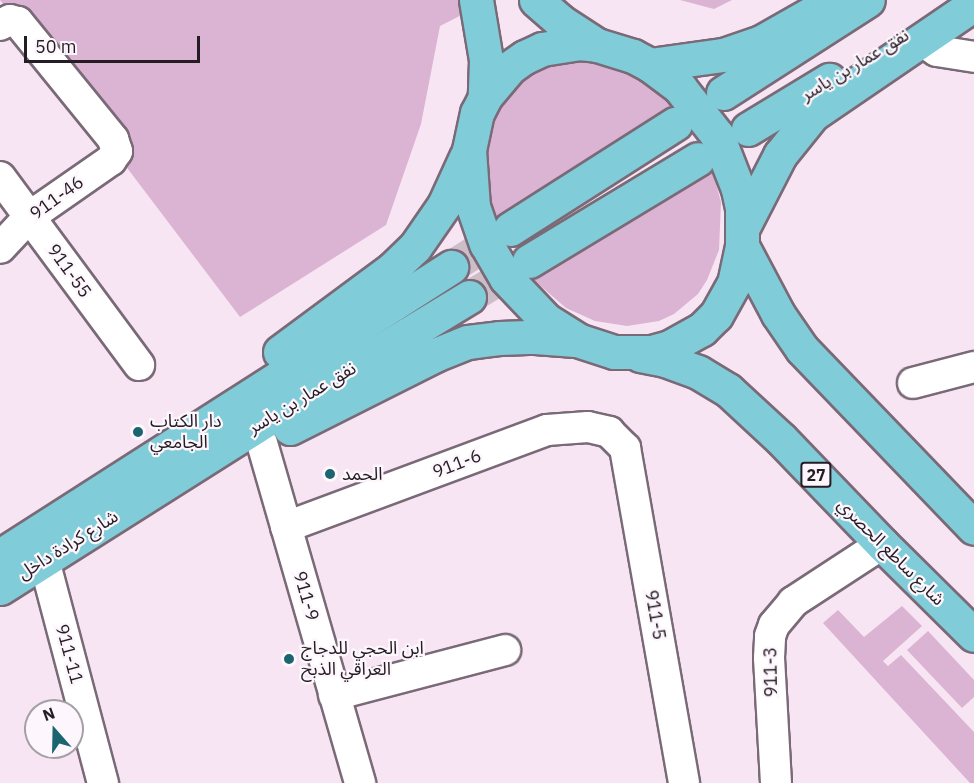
<!DOCTYPE html>
<html>
<head>
<meta charset="utf-8">
<style>
	body { margin:0 }
	#map { position:relative; width:974px; height:783px; overflow:hidden; background:#f7e5f3; font-family:"IBM Plex Sans","Noto Sans Arabic",sans-serif }
	div>[style] { position:absolute }
	[style*='--x'] { left:calc(var(--x)*1px); top:calc(var(--y)*1px); width:calc(var(--w)*1px); rotate:calc(var(--a)*1deg) }
	.green>* { inset:0; background:#dbb4d4 }
	.major-tunnel>* { height:33px; margin-top:-16.5px; transform-origin:0; background:repeating-linear-gradient(90deg,#cdbdc9 0 33px,transparent 0 49px) }
	.roads { filter:drop-shadow(2px 0 #7a6a77) drop-shadow(-2px 0 #7a6a77) drop-shadow(0 2px #7a6a77) drop-shadow(0 -2px #7a6a77) }
	.minor>* { height:30px; margin:-15px; padding:0 15px; transform-origin:15px; border-radius:15px; background:#fff }
	.major>* { height:33px; margin:-16.5px; padding:0 16.5px; transform-origin:16.5px; border-radius:16.5px; background:#80cdd9 }
	.dots>* { width:16px; height:16px; translate:-50% -50%; box-sizing:border-box; border:3px solid #fdf6fc; border-radius:50% }
	span { translate:-50% -50%; white-space:nowrap; text-align:center; line-height:1.15; -webkit-text-stroke:4.5px #fdf6fc; paint-order:stroke }
	.shield-label span { padding:2px 4px; background:#fdf6fc; border:2px solid; border-radius:4px; -webkit-text-stroke-width:0 }
	.shield-label { font-size:16px; color:#241d23; font-weight:700 }
	.street-label { font-size:18px; color:#241d23 }
	.poi-label { font-size:18px; color:#241d23 }
	.left { translate:0 -50%; text-align:left }
	.north { position:absolute; left:24px; top:699px; width:60px; height:60px; box-sizing:border-box; background:#fdf6fc; border:2px solid #a69fa5; border-radius:50%; rotate:340deg; font-size:16px; font-weight:700; line-height:24px; text-align:center; color:#241d23 }
	.north::after { content:''; display:block; margin:auto; width:21px; height:27px; background:#1b6571; clip-path:polygon(50% 0,100% 100%,50% 72%,0 100%) }
	.scale { position:absolute; left:24px; top:36px; width:176px; height:27px; box-sizing:border-box; border:3px solid #241d23; border-top:0; padding-left:8px; font-size:18px; line-height:21px; white-space:nowrap; color:#241d23; -webkit-text-stroke:4px #fdf6fc; paint-order:stroke }
</style>
</head>
<body>
<div id="map">
	<div class="green">
		<div style="clip-path:polygon(0 0,491px 0,440px 26px,421px 124px,386px 225px,240px 317px)"></div>
		<div style="clip-path:polygon(680px 0,732px 0,714px 9px)"></div>
		<div style="clip-path:polygon(581px 60px,597px 61px,627px 71px,668px 99px,678px 111px,500px 229px,490px 201px,486px 168px,489px 136px,501px 106px,510px 93px,534px 72px,565px 62px)"></div>
		<div style="clip-path:polygon(710px 162px,721px 202px,719px 250px,707px 280px,698px 294px,674px 314px,659px 321px,627px 326px,595px 321px,566px 308px,528px 275px)"></div>
		<div style="clip-path:polygon(902px 606px,922px 626px,883px 661px,888px 666px,901px 655px,974px 732px,974px 783px,970px 783px,823px 623px,838px 610px,864px 637px)"></div>
		<div style="clip-path:polygon(928px 631px,974px 680px,974px 697px,962px 708px,907px 650px)"></div>
	</div>
	<div class="major-tunnel">
		<div style="--x:451;--y:267;--w:70;--a:-32.8"></div>
		<div style="--x:469;--y:297;--w:70;--a:-31"></div>
	</div>
	<div class="roads">
		<div class="minor">
			<div style="--x:0;--y:25;--w:11;--a:-27"></div>
			<div style="--x:10;--y:20;--w:8;--a:14"></div>
			<div style="--x:18;--y:22;--w:151;--a:50.9"></div>
			<div style="--x:113;--y:139;--w:13;--a:72"></div>
			<div style="--x:117;--y:151;--w:11;--a:124"></div>
			<div style="--x:111;--y:160;--w:100;--a:145.2"></div>
			<div style="--x:29;--y:217;--w:42;--a:133.1"></div>
			<div style="--x:921;--y:40;--w:19;--a:35"></div>
			<div style="--x:937;--y:51;--w:37;--a:9"></div>
			<div style="--x:0;--y:177;--w:234;--a:53.5"></div>
			<div style="--x:913;--y:383;--w:63;--a:-14.7"></div>
			<div style="--x:262;--y:443;--w:354;--a:73.9"></div>
			<div style="--x:286;--y:527;--w:278;--a:-20.4"></div>
			<div style="--x:547;--y:430;--w:41;--a:-4.2"></div>
			<div style="--x:588;--y:427;--w:22;--a:13"></div>
			<div style="--x:609;--y:432;--w:23;--a:45"></div>
			<div style="--x:625;--y:448;--w:340;--a:80"></div>
			<div style="--x:44;--y:560;--w:231;--a:75.2"></div>
			<div style="--x:334;--y:695;--w:177;--a:-14.7"></div>
			<div style="--x:776;--y:783;--w:125;--a:-93.2"></div>
			<div style="--x:769;--y:658;--w:22;--a:-87"></div>
			<div style="--x:770;--y:636;--w:12;--a:-70"></div>
			<div style="--x:774;--y:625;--w:30;--a:-50"></div>
			<div style="--x:793;--y:602;--w:106;--a:-33.1"></div>
		</div>
		<div class="major">
			<div style="--x:476;--y:0;--w:61;--a:80.5"></div>
			<div style="--x:486;--y:60;--w:37;--a:92"></div>
			<div style="--x:536;--y:0;--w:32;--a:41"></div>
			<div style="--x:560;--y:21;--w:44;--a:33"></div>
			<div style="--x:579;--y:43;--w:18;--a:6"></div>
			<div style="--x:597;--y:45;--w:38;--a:17"></div>
			<div style="--x:633;--y:56;--w:19;--a:28"></div>
			<div style="--x:650;--y:65;--w:38;--a:37"></div>
			<div style="--x:680;--y:88;--w:60;--a:51.8"></div>
			<div style="--x:717;--y:135;--w:58;--a:68.7"></div>
			<div style="--x:738;--y:189;--w:19;--a:78"></div>
			<div style="--x:742;--y:208;--w:38;--a:90"></div>
			<div style="--x:742;--y:246;--w:38;--a:102"></div>
			<div style="--x:734;--y:283;--w:37;--a:119"></div>
			<div style="--x:716;--y:315;--w:20;--a:135"></div>
			<div style="--x:702;--y:329;--w:37;--a:151"></div>
			<div style="--x:670;--y:347;--w:20;--a:165"></div>
			<div style="--x:651;--y:352;--w:37;--a:180"></div>
			<div style="--x:614;--y:352;--w:38;--a:-162"></div>
			<div style="--x:578;--y:340;--w:38;--a:-148"></div>
			<div style="--x:546;--y:320;--w:58;--a:-133.6"></div>
			<div style="--x:506;--y:278;--w:39;--a:-120"></div>
			<div style="--x:486;--y:244;--w:39;--a:-109"></div>
			<div style="--x:473;--y:207;--w:57;--a:-94"></div>
			<div style="--x:469;--y:150;--w:38;--a:-78"></div>
			<div style="--x:477;--y:113;--w:18;--a:-63"></div>
			<div style="--x:485;--y:97;--w:38;--a:-50"></div>
			<div style="--x:509;--y:68;--w:19;--a:-35"></div>
			<div style="--x:525;--y:57;--w:19;--a:-25"></div>
			<div style="--x:542;--y:49;--w:37;--a:-9"></div>
			<div style="--x:650;--y:65;--w:74;--a:-7.8"></div>
			<div style="--x:723;--y:55;--w:40;--a:-18.9"></div>
			<div style="--x:761;--y:42;--w:85;--a:-29.6"></div>
			<div style="--x:723;--y:93;--w:172;--a:-32.7"></div>
			<div style="--x:748;--y:129;--w:95;--a:-31.2"></div>
			<div style="--x:743;--y:227;--w:81;--a:-62.8"></div>
			<div style="--x:780;--y:155;--w:53;--a:-51.2"></div>
			<div style="--x:813;--y:114;--w:195;--a:-34.3"></div>
			<div style="--x:510;--y:229;--w:196;--a:-32.5"></div>
			<div style="--x:742;--y:246;--w:77;--a:62.1"></div>
			<div style="--x:778;--y:314;--w:42;--a:55.6"></div>
			<div style="--x:802;--y:349;--w:248;--a:46.1"></div>
			<div style="--x:529;--y:261;--w:197;--a:-31.1"></div>
			<div style="--x:280;--y:352;--w:139;--a:-36.5"></div>
			<div style="--x:392;--y:269;--w:32;--a:-44"></div>
			<div style="--x:415;--y:247;--w:51;--a:-55.4"></div>
			<div style="--x:444;--y:205;--w:53;--a:-65.4"></div>
			<div style="--x:640;--y:355;--w:25;--a:11"></div>
			<div style="--x:665;--y:360;--w:35;--a:20"></div>
			<div style="--x:698;--y:372;--w:35;--a:31"></div>
			<div style="--x:728;--y:390;--w:72;--a:42.8"></div>
			<div style="--x:781;--y:439;--w:146;--a:46.1"></div>
			<div style="--x:882;--y:544;--w:129;--a:44.7"></div>
			<div style="--x:290;--y:428;--w:162;--a:-26.7"></div>
			<div style="--x:435;--y:355;--w:35;--a:-22"></div>
			<div style="--x:468;--y:342;--w:31;--a:-7"></div>
			<div style="--x:499;--y:338;--w:36;--a:-2"></div>
			<div style="--x:535;--y:337;--w:40;--a:4.3"></div>
			<div style="--x:0;--y:556;--w:536;--a:-32.65"></div>
			<div style="--x:0;--y:588;--w:303;--a:-32.3"></div>
			<div style="--x:256;--y:426;--w:249;--a:-31.2"></div>
		</div>
	</div>
	<div class="dots">
		<div style="left:138px;top:432px;background:#1b6571"></div>
		<div style="left:330px;top:474px;background:#1b6571"></div>
		<div style="left:289px;top:659px;background:#1b6571"></div>
	</div>
	<div class="shield-label">
		<span style="left:816px;top:475px">27</span>
	</div>
	<div class="street-label">
		<span style="left:855px;top:65px;rotate:-31deg">نفق عمار بن ياسر</span>
		<span style="left:57px;top:198px;rotate:-36deg">911-46</span>
		<span style="left:69px;top:271px;rotate:54deg">911-55</span>
		<span style="left:302px;top:398px;rotate:-31deg">نفق عمار بن ياسر</span>
		<span style="left:457px;top:464px;rotate:-21deg">911-6</span>
		<span style="left:68px;top:545px;rotate:-32deg">شارع كرادة داخل</span>
		<span style="left:891px;top:552px;rotate:45deg">شارع ساطع الحصري</span>
		<span style="left:306px;top:596px;rotate:74deg">911-9</span>
		<span style="left:655px;top:615px;rotate:80deg">911-5</span>
		<span style="left:69px;top:654px;rotate:75deg">911-11</span>
		<span style="left:771px;top:672px;rotate:-91deg">911-3</span>
	</div>
	<div class="poi-label">
		<span class="left" style="left:150px;top:432px">دار الكتاب<br>الجامعي</span>
		<span class="left" style="left:342px;top:474px">الحمد</span>
		<span class="left" style="left:301px;top:659px">ابن الحجي للدجاج<br>العراقي الذبح</span>
	</div>
	<div class="north">N</div>
	<div class="scale">50 m</div>
</div>
</body>
</html>
